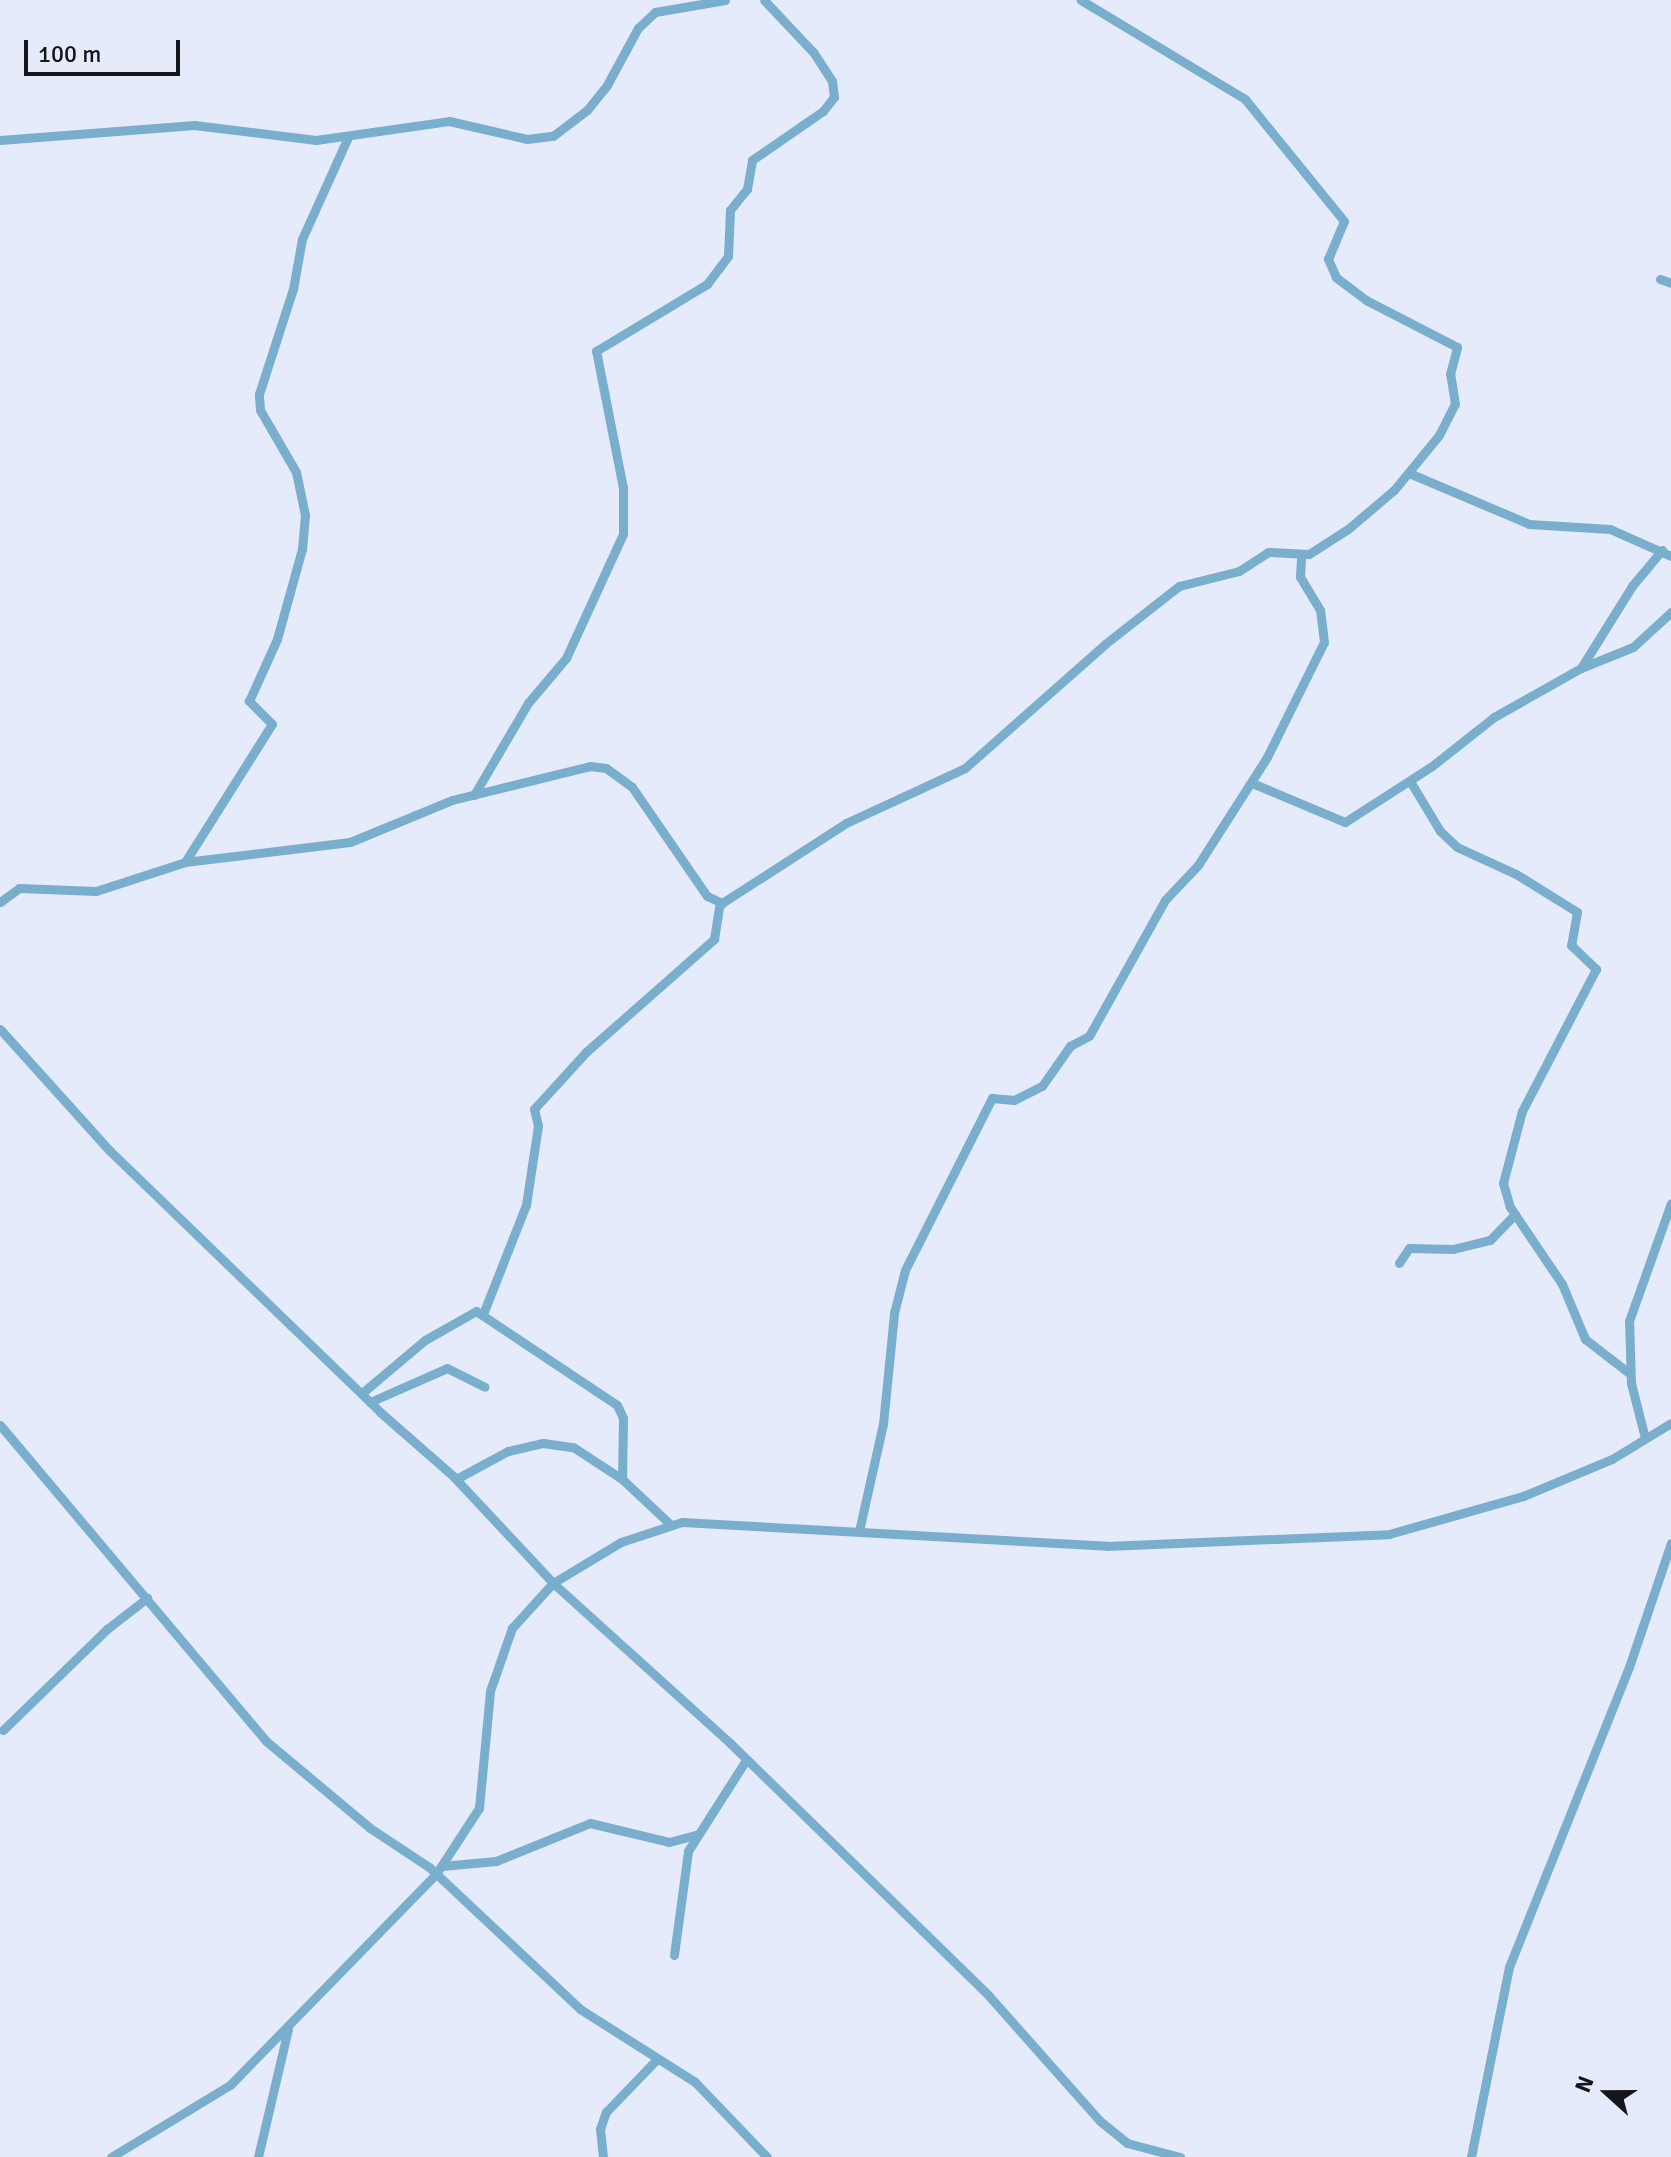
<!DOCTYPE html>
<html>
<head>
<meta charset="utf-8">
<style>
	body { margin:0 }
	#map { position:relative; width:1671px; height:2157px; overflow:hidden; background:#e5ebfa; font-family:Signika,sans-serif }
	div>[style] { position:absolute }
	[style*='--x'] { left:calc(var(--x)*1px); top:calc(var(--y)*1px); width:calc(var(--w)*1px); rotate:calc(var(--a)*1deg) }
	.minor>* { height:9px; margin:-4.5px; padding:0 4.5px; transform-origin:4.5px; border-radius:4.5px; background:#79aecd }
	span { translate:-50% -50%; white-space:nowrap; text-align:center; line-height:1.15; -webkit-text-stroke:6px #e5ebfa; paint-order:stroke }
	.north { position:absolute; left:1567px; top:2053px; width:80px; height:80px; -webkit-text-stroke:6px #e5ebfa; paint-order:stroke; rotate:291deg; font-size:22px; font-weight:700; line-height:32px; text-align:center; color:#14161b }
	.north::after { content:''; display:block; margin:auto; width:28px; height:36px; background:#14161b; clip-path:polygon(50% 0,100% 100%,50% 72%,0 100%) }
	.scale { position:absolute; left:24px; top:40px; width:156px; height:36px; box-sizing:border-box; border:4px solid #14161b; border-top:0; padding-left:10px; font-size:24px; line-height:28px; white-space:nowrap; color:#14161b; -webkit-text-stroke:6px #e5ebfa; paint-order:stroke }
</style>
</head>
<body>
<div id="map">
	<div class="minor">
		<div style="--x:0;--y:140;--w:195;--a:-4.4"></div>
		<div style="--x:194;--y:125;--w:123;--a:7"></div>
		<div style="--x:316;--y:140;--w:134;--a:-8.1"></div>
		<div style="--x:449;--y:121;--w:80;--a:13"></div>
		<div style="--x:527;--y:139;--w:26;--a:-7"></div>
		<div style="--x:553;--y:136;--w:43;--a:-37.4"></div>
		<div style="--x:587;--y:110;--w:32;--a:-51"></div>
		<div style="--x:607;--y:85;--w:65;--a:-61.5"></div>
		<div style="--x:638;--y:28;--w:23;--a:-43"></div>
		<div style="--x:655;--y:12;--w:71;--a:-9.7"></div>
		<div style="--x:1660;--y:279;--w:12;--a:20"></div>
		<div style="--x:1409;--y:473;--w:130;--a:23"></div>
		<div style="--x:1529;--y:524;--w:81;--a:3.5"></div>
		<div style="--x:1610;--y:529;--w:67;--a:23.9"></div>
		<div style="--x:1581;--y:668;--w:56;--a:-22"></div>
		<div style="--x:1633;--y:647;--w:52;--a:-42.6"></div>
		<div style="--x:1410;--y:781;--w:58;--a:59"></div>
		<div style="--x:1440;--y:831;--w:23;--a:43"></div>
		<div style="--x:1457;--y:847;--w:65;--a:24.6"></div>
		<div style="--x:1516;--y:874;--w:72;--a:31.9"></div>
		<div style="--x:1577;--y:912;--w:34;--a:100"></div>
		<div style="--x:1571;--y:945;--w:35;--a:44"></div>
		<div style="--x:1596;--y:969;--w:160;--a:117.5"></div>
		<div style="--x:1522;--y:1111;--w:74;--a:104.8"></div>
		<div style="--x:1503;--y:1183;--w:25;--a:74"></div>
		<div style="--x:1510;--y:1207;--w:93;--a:56"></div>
		<div style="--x:1562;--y:1284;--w:60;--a:67.3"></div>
		<div style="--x:1585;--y:1339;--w:56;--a:37.7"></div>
		<div style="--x:1252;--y:783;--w:101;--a:22.8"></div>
		<div style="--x:1345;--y:822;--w:103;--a:-32.8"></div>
		<div style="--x:1432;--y:766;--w:79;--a:-38.3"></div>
		<div style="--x:1494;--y:717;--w:100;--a:-29.4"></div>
		<div style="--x:1581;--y:668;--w:97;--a:-58.1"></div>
		<div style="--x:1632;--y:586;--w:47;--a:-50.2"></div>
		<div style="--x:474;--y:795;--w:107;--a:-59.6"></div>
		<div style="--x:528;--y:703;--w:59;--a:-49.8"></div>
		<div style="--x:566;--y:658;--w:136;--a:-65.3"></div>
		<div style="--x:623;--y:534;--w:46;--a:-90"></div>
		<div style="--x:623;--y:488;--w:140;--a:-101.1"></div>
		<div style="--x:596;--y:351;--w:130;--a:-31.1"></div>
		<div style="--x:707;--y:284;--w:35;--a:-53"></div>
		<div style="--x:728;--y:256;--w:46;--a:-87.5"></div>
		<div style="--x:730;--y:210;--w:27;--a:-51"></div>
		<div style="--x:747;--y:189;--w:29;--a:-80"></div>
		<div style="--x:752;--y:160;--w:86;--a:-34.6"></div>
		<div style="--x:823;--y:111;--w:18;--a:-52"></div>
		<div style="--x:834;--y:97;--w:16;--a:-97"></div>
		<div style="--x:832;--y:81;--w:35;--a:-123"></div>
		<div style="--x:813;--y:52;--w:71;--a:-133.3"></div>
		<div style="--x:185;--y:862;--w:163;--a:-57.8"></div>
		<div style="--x:272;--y:724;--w:33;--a:-135"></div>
		<div style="--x:249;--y:701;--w:68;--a:-65.7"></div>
		<div style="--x:277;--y:639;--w:93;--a:-74.5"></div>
		<div style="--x:302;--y:549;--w:34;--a:-85"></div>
		<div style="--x:305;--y:515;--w:44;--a:-101.8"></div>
		<div style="--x:296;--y:472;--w:72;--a:-120.1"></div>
		<div style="--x:260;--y:410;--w:16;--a:-94"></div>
		<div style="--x:259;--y:394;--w:110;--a:-72.1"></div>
		<div style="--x:293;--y:289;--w:51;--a:-79.8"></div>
		<div style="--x:302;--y:239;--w:112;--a:-65.7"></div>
		<div style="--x:0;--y:902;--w:24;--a:-36"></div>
		<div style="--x:19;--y:888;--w:77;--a:2.2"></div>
		<div style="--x:96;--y:891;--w:94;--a:-18"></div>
		<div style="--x:185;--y:862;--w:166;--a:-6.9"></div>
		<div style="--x:350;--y:842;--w:110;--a:-22.4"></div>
		<div style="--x:452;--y:800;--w:142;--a:-13.8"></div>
		<div style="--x:590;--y:766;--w:16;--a:7"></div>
		<div style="--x:606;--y:768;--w:32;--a:36"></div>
		<div style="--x:632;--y:787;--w:132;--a:55.5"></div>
		<div style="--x:707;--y:896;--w:17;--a:25"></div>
		<div style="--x:722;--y:903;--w:148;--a:-32.8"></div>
		<div style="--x:846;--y:823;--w:131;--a:-24.8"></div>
		<div style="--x:965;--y:768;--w:187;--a:-41.5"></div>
		<div style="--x:1105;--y:644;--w:94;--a:-38.1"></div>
		<div style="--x:1179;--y:586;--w:62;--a:-14"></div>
		<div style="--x:1239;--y:571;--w:35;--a:-33"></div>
		<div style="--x:1268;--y:552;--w:41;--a:2.8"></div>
		<div style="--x:1309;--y:554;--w:46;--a:-32.7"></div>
		<div style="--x:1348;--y:529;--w:60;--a:-40.3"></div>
		<div style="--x:1394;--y:490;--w:71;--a:-50.7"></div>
		<div style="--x:1439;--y:435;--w:35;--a:-63"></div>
		<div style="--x:1455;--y:404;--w:30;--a:-99"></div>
		<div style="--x:1450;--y:374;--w:28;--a:-75"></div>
		<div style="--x:1457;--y:347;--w:102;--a:-152.7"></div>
		<div style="--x:1366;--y:300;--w:38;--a:-143"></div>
		<div style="--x:1336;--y:277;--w:20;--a:-114"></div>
		<div style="--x:1328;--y:259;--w:41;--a:-67.2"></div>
		<div style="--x:1344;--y:221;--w:157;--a:-129.1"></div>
		<div style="--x:1245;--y:99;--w:192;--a:-148.9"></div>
		<div style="--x:0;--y:1029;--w:163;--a:48"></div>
		<div style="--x:109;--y:1150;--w:377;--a:44"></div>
		<div style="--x:380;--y:1412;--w:97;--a:41.2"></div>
		<div style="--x:453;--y:1476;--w:146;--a:46.9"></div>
		<div style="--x:553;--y:1583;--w:239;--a:42.1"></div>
		<div style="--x:730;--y:1743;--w:362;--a:44.3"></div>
		<div style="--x:989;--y:1996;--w:167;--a:48.4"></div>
		<div style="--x:1100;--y:2121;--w:35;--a:39"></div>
		<div style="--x:1127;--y:2143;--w:55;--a:14.8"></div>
		<div style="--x:1399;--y:1263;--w:18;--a:-56"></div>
		<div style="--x:1409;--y:1248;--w:44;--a:1.3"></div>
		<div style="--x:1453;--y:1249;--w:38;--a:-14"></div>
		<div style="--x:1490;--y:1240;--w:36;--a:-46"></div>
		<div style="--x:483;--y:1314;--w:117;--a:-68.5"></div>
		<div style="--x:526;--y:1205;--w:80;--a:-81.4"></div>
		<div style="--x:538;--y:1126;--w:17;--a:-103"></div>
		<div style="--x:534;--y:1109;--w:77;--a:-47.6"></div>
		<div style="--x:586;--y:1052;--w:171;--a:-41.4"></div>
		<div style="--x:714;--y:939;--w:36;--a:-81"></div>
		<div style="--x:362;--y:1393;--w:82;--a:-40.1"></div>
		<div style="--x:425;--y:1340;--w:59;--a:-29.6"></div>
		<div style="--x:476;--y:1311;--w:169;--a:33.7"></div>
		<div style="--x:617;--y:1405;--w:14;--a:65"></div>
		<div style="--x:623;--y:1418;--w:61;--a:90.9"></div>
		<div style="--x:370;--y:1402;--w:84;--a:-23.8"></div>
		<div style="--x:447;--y:1368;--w:42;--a:26.6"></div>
		<div style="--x:0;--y:1425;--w:413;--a:49.9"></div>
		<div style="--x:266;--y:1741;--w:136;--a:39.9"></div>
		<div style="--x:370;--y:1828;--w:71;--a:33.5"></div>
		<div style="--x:429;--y:1867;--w:207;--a:43.2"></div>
		<div style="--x:580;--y:2009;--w:136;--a:32.4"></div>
		<div style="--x:695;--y:2082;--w:104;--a:46.2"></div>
		<div style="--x:1645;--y:1438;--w:57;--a:-104.3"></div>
		<div style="--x:1631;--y:1383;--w:62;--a:-91.8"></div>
		<div style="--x:1629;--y:1321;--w:125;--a:-70.4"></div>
		<div style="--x:456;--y:1479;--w:59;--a:-28.3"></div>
		<div style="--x:508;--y:1451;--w:36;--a:-13"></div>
		<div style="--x:543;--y:1443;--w:30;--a:8"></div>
		<div style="--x:573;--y:1447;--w:59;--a:33.1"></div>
		<div style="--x:622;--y:1479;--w:66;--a:43.2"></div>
		<div style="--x:859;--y:1531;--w:110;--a:-77.4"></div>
		<div style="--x:883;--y:1424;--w:112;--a:-84.3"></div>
		<div style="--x:894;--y:1313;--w:44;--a:-75.7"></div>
		<div style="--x:905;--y:1270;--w:193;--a:-63.2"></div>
		<div style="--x:992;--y:1098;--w:22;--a:5"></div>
		<div style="--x:1014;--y:1100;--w:31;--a:-27"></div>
		<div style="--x:1042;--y:1086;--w:49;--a:-55"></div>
		<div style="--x:1070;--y:1046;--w:21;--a:-28"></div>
		<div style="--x:1089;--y:1036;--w:156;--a:-60.8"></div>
		<div style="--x:1165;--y:900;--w:48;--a:-46.7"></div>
		<div style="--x:1198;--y:865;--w:128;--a:-57.4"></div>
		<div style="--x:1267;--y:757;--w:128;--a:-63.6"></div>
		<div style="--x:1324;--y:642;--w:32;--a:-97"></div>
		<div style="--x:1320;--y:610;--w:39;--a:-121"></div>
		<div style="--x:1300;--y:577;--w:22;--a:-87"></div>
		<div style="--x:3;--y:1730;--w:145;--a:-44.2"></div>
		<div style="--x:107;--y:1629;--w:51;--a:-37.8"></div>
		<div style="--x:442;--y:1866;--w:54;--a:-5.3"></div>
		<div style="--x:496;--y:1861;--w:101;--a:-22"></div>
		<div style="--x:590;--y:1823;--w:81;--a:13.5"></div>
		<div style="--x:669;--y:1842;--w:28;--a:-15"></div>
		<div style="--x:674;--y:1955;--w:105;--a:-82.3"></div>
		<div style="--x:688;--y:1851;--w:108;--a:-57.5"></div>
		<div style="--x:111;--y:2157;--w:139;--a:-31.2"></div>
		<div style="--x:230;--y:2085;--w:295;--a:-45.7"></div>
		<div style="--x:436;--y:1874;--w:79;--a:-56.9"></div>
		<div style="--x:479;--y:1808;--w:118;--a:-84.6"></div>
		<div style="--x:490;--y:1691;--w:67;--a:-70.8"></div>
		<div style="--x:512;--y:1628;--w:61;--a:-47.7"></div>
		<div style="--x:553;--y:1583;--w:79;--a:-31.1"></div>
		<div style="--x:621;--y:1542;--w:64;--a:-18.2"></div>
		<div style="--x:682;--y:1522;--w:426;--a:3.2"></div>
		<div style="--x:1107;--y:1546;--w:282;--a:-2.4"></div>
		<div style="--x:1389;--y:1534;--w:139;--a:-15.8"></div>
		<div style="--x:1523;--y:1496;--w:96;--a:-22.6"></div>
		<div style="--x:1612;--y:1459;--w:69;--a:-31.4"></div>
		<div style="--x:258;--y:2157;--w:131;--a:-76.8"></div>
		<div style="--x:603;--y:2157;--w:28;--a:-96"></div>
		<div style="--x:600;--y:2129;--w:18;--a:-71"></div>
		<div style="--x:606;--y:2112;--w:72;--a:-46.1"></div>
		<div style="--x:1471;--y:2157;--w:194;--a:-78.7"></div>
		<div style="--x:1509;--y:1967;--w:323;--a:-68.2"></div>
		<div style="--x:1629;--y:1667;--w:131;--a:-71.3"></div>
	</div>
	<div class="north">N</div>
	<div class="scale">100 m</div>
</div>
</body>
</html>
